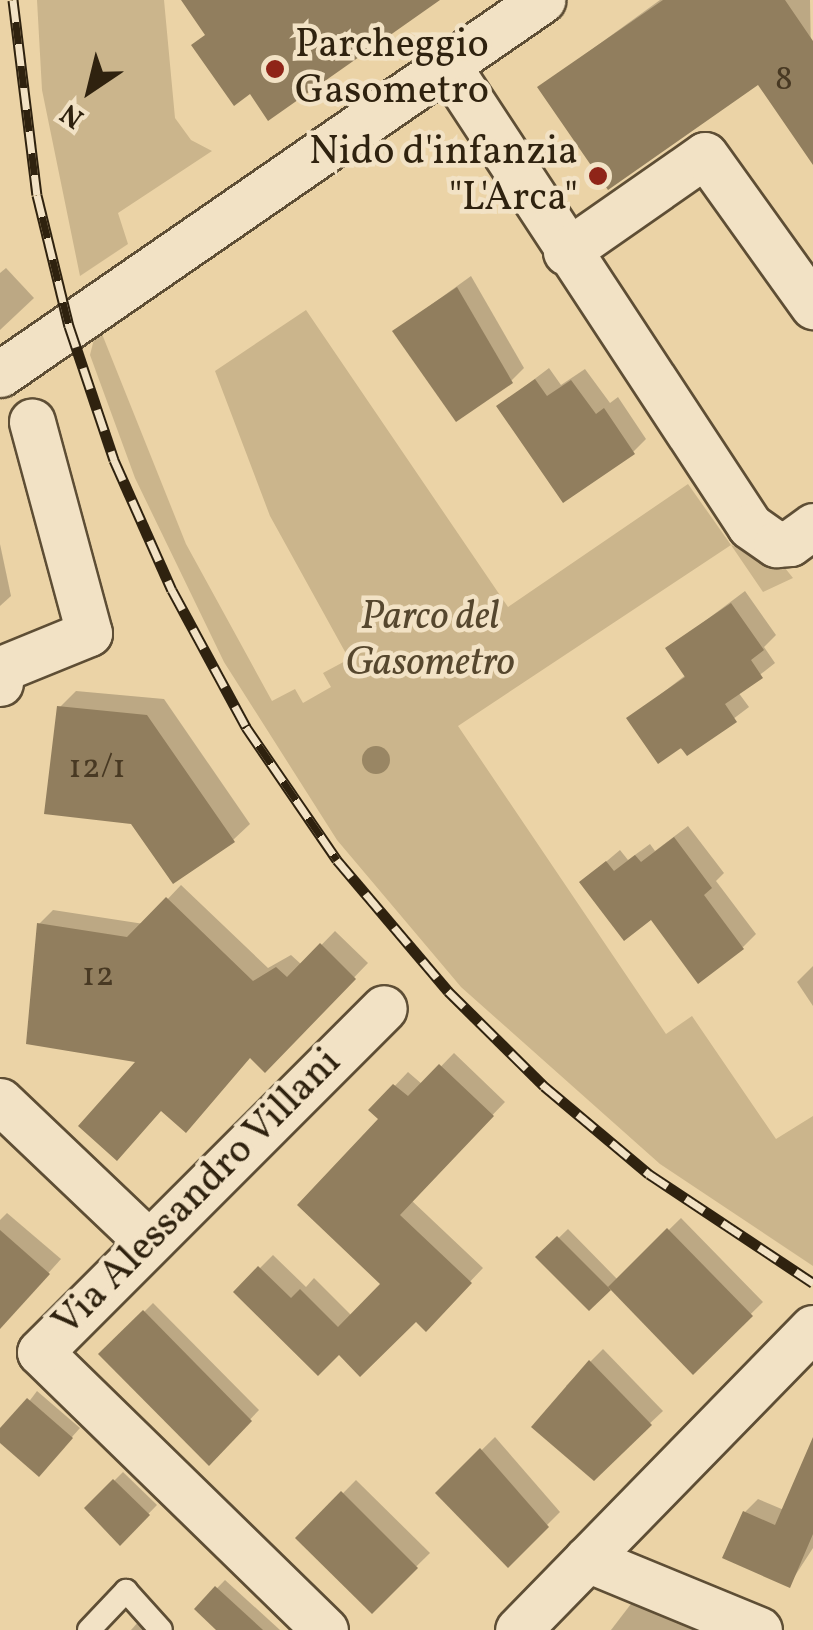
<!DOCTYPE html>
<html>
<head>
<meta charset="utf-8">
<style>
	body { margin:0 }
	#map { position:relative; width:813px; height:1630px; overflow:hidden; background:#ebd3a6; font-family:Vollkorn,serif }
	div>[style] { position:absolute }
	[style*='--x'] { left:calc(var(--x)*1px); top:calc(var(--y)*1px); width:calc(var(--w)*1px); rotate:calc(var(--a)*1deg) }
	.green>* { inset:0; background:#cbb58c }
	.shadow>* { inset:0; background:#0003 }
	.building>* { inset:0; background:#917e5e }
	.roads { filter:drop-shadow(2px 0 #5e4e35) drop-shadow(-2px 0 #5e4e35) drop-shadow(0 2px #5e4e35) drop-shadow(0 -2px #5e4e35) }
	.lane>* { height:22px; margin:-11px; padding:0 11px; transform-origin:11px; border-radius:11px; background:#f2e2c5 }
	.street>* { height:45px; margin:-22.5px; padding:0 22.5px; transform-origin:22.5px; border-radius:22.5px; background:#f2e2c5 }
	.rail>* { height:11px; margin-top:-5.5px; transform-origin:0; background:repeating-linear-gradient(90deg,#f2e2c5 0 22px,#2f220f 0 44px); box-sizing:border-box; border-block:2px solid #2f220f }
	.trees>* { width:28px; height:28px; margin:-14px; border-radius:50%; background:#998664 }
	.dots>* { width:28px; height:28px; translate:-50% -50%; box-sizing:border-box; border:5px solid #f2e2c5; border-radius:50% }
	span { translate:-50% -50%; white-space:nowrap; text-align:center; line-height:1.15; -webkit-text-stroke:9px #f2e2c5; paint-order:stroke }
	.number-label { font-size:35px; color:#483923 }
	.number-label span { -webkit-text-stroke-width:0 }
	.poi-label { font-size:40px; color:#2f220f }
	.left { translate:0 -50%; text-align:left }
	.right { translate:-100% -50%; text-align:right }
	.park-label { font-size:40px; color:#56472e; font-style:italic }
	.street-label { font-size:40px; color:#2f220f }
	.north { position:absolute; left:40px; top:40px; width:100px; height:100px; -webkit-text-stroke:8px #f2e2c5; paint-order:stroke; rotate:215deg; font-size:28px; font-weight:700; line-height:40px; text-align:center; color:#2f220f }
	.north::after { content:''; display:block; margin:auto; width:35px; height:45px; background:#2f220f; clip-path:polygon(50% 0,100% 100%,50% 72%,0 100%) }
</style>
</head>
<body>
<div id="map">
	<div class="green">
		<div style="clip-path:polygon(37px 0,164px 0,175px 118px,191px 140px,212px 151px,118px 213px,128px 244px,80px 276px,42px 90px)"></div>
		<div style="clip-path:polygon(306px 310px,508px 607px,688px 484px,731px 545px,781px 563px,793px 578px,763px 592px,731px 545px,458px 726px,666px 1034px,692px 1016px,776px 1139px,813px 1116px,813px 1266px,660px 1164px,461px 987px,337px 840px,224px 662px,135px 478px,90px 355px,94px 339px,100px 329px,186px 544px,272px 701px,295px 689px,303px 703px,331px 687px,323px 673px,349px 659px,270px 516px,215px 371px)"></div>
	</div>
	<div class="shadow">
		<div style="clip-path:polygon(660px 0,810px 0,813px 160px,759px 81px,540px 87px)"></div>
		<div style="clip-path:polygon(6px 268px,34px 298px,0 330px,0 273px)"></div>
		<div style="clip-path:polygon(471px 276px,524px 368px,511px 381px,395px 331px)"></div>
		<div style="clip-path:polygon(549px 368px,561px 385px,585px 369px,610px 403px,618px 397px,646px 439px,633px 452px,499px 406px)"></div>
		<div style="clip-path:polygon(0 544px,11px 596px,0 606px)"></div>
		<div style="clip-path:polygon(745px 591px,776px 635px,764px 647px,775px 663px,738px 692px,749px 707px,688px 753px,630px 718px,687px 674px,669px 648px)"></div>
		<div style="clip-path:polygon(76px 691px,164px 699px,250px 824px,233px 840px,60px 707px)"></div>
		<div style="clip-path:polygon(688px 826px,724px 873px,716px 881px,756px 934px,743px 947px,651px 917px,582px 882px,620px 850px,628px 860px,650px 844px,655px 851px)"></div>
		<div style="clip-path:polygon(181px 885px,268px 968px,291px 955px,302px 965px,335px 931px,368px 963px,265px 1070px,252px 1056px,140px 1060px,39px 924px,53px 910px,144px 924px)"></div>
		<div style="clip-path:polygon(813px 966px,813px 1006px,797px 982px)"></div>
		<div style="clip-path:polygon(454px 1053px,505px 1102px,411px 1200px,483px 1268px,426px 1328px,416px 1318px,339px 1352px,236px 1292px,273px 1255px,306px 1287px,314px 1278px,352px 1316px,383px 1284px,381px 1119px,372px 1110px,408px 1072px,423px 1085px)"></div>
		<div style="clip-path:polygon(7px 1213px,61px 1259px,0 1327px,0 1220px)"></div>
		<div style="clip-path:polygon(681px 1218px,763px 1302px,693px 1371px,611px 1287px,589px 1308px,539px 1257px,568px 1229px,618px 1280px)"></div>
		<div style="clip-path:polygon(153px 1303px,259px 1410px,209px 1463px,102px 1354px)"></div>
		<div style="clip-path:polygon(603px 1349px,663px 1411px,593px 1477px,566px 1386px)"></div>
		<div style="clip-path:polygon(37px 1391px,80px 1428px,47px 1465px,0 1440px)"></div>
		<div style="clip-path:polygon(495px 1437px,560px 1512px,508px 1564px,438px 1493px)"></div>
		<div style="clip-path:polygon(813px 1453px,813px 1548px,789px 1585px,745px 1512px,758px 1499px,784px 1510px)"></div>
		<div style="clip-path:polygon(123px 1472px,157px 1505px,120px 1543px,87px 1508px)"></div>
		<div style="clip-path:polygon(356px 1480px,430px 1553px,372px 1610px,299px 1538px)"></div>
		<div style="clip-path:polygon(225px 1580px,280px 1630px,219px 1630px,197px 1609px)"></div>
		<div style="clip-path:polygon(634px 1600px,699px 1630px,611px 1630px)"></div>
		<div style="clip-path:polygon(139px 1621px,149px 1630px,131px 1630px)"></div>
	</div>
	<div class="building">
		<div style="clip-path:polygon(181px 0,440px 0,268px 121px,250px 94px,234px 106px,191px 45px,205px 35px)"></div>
		<div style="clip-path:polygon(663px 0,785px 0,813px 41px,813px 165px,758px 85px,608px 190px,537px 87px)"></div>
		<div style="clip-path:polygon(457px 287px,513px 383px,456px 422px,392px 331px)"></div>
		<div style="clip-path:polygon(535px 379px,547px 396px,571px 380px,596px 414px,604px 408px,635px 454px,563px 503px,496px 406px)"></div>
		<div style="clip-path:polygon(731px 603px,764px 650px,751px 660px,763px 678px,725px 704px,737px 722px,687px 756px,681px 748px,658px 764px,626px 718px,685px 677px,665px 648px)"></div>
		<div style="clip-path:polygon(57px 706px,147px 715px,235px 842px,173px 884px,131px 824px,44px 814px)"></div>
		<div style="clip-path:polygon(674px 837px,712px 888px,704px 895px,744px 949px,698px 984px,651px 920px,624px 941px,579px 882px,606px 861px,614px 871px,635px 855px,641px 862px)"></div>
		<div style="clip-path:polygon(166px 897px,253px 981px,276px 967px,287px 977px,320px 943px,356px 979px,265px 1073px,250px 1058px,186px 1133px,161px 1111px,117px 1161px,78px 1126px,135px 1062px,26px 1044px,37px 923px,127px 937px)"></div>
		<div style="clip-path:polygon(439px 1064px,494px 1116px,400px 1215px,472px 1283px,426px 1332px,416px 1322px,360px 1377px,339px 1355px,318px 1376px,233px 1292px,258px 1266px,291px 1298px,300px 1289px,338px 1327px,380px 1284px,297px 1205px,378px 1119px,368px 1110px,393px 1084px,408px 1096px)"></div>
		<div style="clip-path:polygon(667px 1228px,753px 1316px,693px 1375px,608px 1287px)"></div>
		<div style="clip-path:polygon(0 1230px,50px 1274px,0 1329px)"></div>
		<div style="clip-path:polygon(557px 1236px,611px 1290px,589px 1311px,535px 1257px)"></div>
		<div style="clip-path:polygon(143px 1310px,252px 1421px,209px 1466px,98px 1354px)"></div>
		<div style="clip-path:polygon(589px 1360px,652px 1425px,594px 1481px,531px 1427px)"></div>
		<div style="clip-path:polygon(27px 1398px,73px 1438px,39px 1477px,0 1443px,0 1428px)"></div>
		<div style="clip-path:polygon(813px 1437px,813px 1534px,790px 1588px,722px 1558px,743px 1511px,775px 1525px)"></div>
		<div style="clip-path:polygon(480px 1448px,549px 1527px,508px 1568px,435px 1493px)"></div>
		<div style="clip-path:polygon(113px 1479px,150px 1515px,120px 1546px,84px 1508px)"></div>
		<div style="clip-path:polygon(341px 1491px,418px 1568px,372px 1614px,295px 1538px)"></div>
		<div style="clip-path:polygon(215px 1586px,263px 1630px,216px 1630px,194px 1609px)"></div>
	</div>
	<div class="roads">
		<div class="lane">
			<div style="--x:89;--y:1630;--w:54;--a:-46.5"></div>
			<div style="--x:126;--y:1591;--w:52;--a:48.1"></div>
		</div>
		<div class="street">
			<div style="--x:448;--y:66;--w:550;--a:56.71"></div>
			<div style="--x:750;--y:526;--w:32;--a:35"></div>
			<div style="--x:776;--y:544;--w:14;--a:-4"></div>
			<div style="--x:790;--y:543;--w:29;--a:-36"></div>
			<div style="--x:566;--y:252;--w:169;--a:-34.9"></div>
			<div style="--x:705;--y:155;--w:186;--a:54.4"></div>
			<div style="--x:0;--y:374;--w:659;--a:-34.61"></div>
			<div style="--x:0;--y:683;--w:14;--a:-86"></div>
			<div style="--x:1;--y:669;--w:95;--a:-22.2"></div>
			<div style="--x:89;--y:633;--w:219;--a:-105.1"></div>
			<div style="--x:0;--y:1101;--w:203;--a:43.6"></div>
			<div style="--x:587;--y:1559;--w:186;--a:22.4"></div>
			<div style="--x:325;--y:1630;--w:398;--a:-135.7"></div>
			<div style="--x:40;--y:1352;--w:486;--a:-45"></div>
			<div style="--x:518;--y:1630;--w:422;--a:-45.7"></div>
		</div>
	</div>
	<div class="rail">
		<div style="--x:13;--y:0;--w:196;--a:83"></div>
		<div style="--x:37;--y:195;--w:135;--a:76.3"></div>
		<div style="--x:69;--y:326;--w:141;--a:71.4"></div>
		<div style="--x:114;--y:460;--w:142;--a:66"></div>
		<div style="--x:172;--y:590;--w:156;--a:61.6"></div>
		<div style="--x:246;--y:727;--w:161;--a:55.6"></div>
		<div style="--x:337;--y:860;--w:172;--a:49.7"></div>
		<div style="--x:448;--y:991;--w:135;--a:44.7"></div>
		<div style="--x:544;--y:1086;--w:137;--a:40"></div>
		<div style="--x:649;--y:1174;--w:197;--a:33.6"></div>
	</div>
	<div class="trees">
		<div style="left:376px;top:760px"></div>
	</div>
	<div class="dots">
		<div style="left:275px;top:69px;background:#8f2418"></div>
		<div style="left:598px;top:176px;background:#8f2418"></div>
	</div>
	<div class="number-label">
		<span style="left:784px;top:80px">8</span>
		<span style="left:97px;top:768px">12/1</span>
		<span style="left:98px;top:976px">12</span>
	</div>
	<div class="poi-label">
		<span class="left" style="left:295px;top:69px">Parcheggio<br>Gasometro</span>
		<span class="right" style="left:578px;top:176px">Nido d'infanzia<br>"L'Arca"</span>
	</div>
	<div class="park-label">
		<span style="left:430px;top:641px">Parco del<br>Gasometro</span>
	</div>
	<div class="street-label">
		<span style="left:198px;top:1193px;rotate:-45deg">Via Alessandro Villani</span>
	</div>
	<div class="north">N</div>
</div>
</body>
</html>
